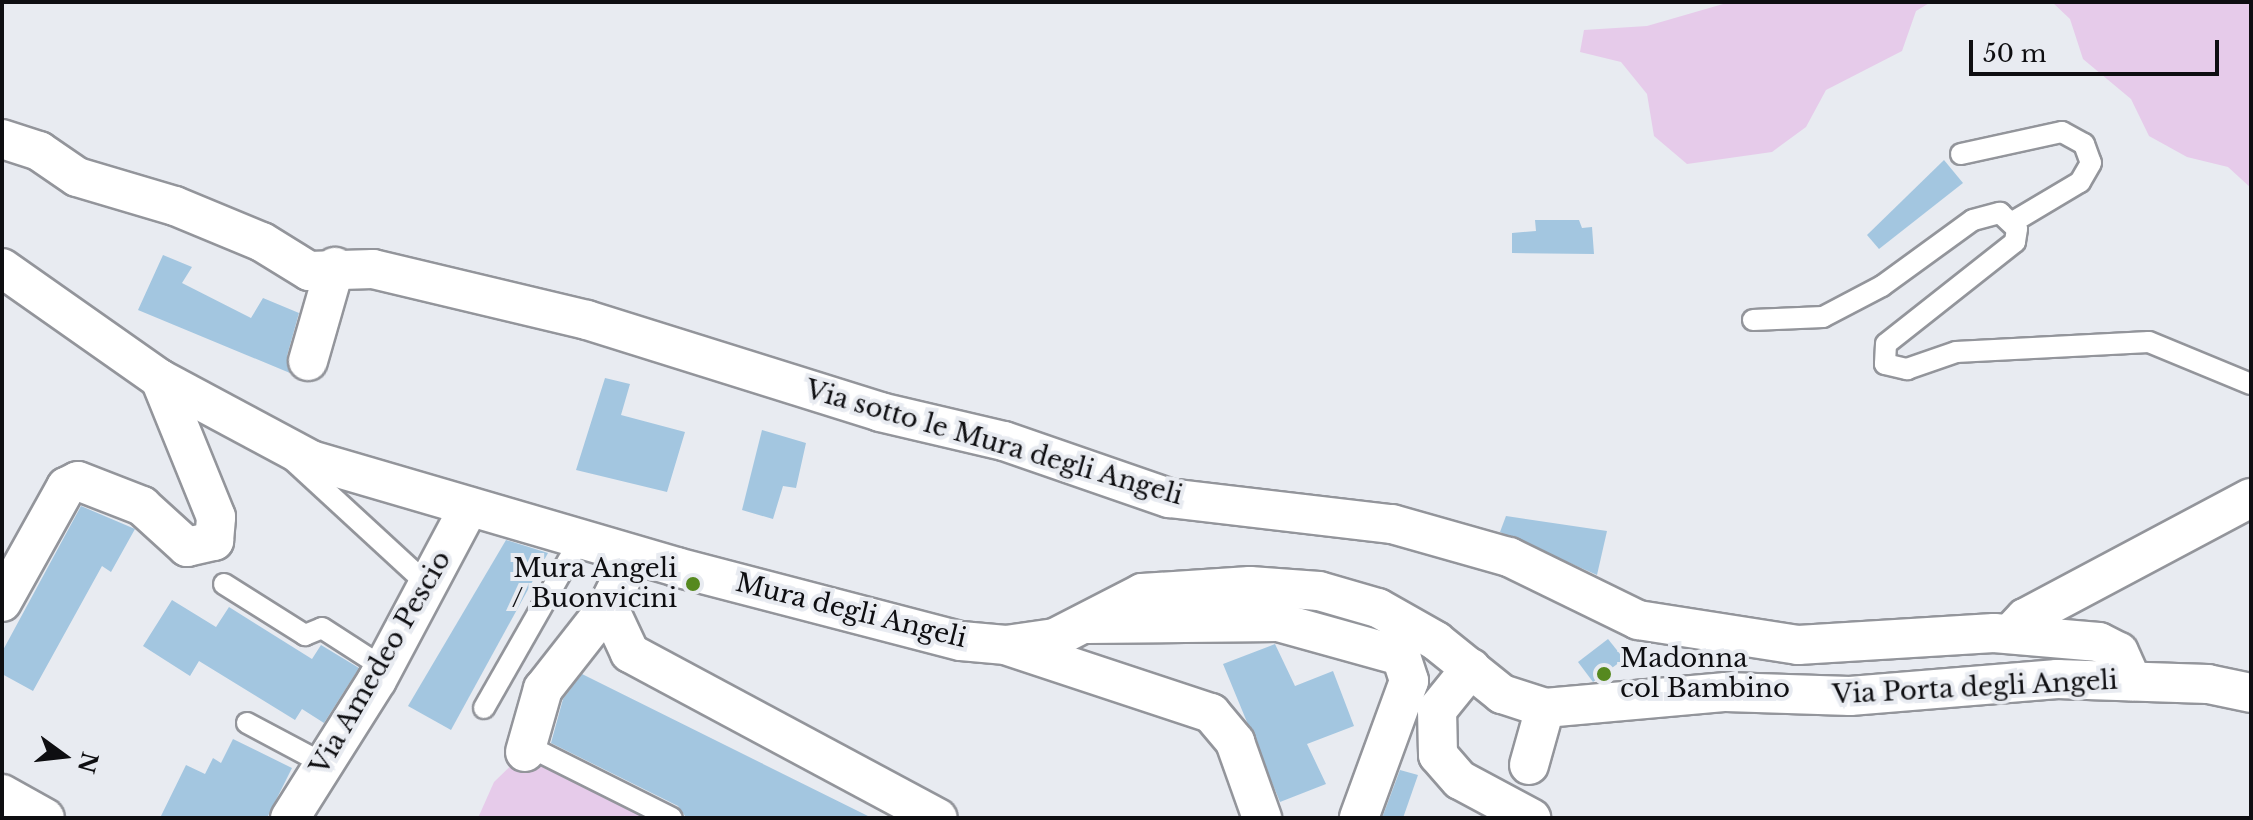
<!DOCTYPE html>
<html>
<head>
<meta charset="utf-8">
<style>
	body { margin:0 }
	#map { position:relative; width:2253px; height:820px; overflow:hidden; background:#e8ebf1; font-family:"Libre Baskerville",serif }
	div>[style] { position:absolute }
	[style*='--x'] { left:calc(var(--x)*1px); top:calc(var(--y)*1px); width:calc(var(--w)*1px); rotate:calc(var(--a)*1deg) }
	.green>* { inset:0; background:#e6cbea }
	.building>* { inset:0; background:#a3c6e0 }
	.roads { filter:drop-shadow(2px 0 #93959b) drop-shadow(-2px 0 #93959b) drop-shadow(0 2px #93959b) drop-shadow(0 -2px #93959b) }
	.lane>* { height:20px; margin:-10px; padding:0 10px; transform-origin:10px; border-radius:10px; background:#fff }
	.street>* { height:38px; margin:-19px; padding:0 19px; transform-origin:19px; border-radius:19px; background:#fff }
	.dots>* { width:22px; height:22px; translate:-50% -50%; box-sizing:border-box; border:4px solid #e8ebf1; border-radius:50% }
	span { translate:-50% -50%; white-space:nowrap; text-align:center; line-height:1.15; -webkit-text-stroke:8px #e8ebf1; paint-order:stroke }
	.street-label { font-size:26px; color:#0e0e11 }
	.poi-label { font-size:26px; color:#0e0e11 }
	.right { translate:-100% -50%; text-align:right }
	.left { translate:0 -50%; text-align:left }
	.frame { position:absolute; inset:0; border:4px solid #0e0e11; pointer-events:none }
	.north { position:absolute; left:24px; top:716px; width:80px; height:80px; -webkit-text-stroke:6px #e8ebf1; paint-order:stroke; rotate:105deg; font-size:22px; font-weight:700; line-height:32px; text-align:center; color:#0e0e11 }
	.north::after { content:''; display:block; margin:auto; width:28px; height:36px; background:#0e0e11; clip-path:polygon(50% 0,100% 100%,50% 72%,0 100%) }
	.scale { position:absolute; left:1969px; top:40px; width:250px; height:36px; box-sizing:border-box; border:4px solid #0e0e11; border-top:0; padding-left:10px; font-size:24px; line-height:28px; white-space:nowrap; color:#0e0e11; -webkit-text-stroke:6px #e8ebf1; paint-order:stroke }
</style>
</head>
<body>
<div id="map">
	<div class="green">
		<div style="clip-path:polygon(1730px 2px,1931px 2px,1916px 11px,1902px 51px,1826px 90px,1806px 127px,1772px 152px,1687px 164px,1654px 136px,1647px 94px,1621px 62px,1580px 52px,1584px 30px,1647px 26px)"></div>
		<div style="clip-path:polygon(2052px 2px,2251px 2px,2251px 188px,2228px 167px,2187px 157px,2149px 136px,2131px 99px,2083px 59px,2070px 19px)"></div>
		<div style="clip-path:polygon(525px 752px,652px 818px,478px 818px,494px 782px)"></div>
	</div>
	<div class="building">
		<div style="clip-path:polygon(1944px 160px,1963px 183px,1879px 249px,1867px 235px)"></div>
		<div style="clip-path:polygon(1535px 220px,1579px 220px,1582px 228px,1592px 227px,1594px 254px,1512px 253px,1512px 233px,1536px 231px)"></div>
		<div style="clip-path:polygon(163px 255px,192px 267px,182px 283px,251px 318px,263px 298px,299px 313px,287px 356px,290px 373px,138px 310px)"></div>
		<div style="clip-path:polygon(605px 378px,630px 384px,621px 415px,685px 432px,667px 492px,576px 470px)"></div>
		<div style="clip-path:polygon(762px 430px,806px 443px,796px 488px,783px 486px,773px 519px,742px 510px)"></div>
		<div style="clip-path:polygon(81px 506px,135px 529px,111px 572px,102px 566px,33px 691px,2px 674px,2px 652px)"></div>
		<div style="clip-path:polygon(1506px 516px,1607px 531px,1597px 575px,1500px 532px)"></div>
		<div style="clip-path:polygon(506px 540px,548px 553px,451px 730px,408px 706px)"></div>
		<div style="clip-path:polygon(172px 600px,216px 627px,229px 607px,312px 659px,321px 645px,359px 668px,324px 723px,302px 709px,295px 720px,199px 661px,190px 676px,143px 646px)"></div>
		<div style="clip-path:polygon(1608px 639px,1624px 659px,1593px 682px,1578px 662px)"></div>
		<div style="clip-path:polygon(1275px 644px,1295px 686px,1333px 671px,1354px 726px,1307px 744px,1326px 784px,1280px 802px,1223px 664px)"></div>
		<div style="clip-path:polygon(582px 674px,872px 818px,685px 816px,678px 806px,551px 743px,563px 699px)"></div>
		<div style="clip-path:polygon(233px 739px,292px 768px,267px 818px,160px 818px,186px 765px,205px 774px,213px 758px,221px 763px)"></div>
		<div style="clip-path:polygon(1400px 770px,1418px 775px,1403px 818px,1382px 818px)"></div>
	</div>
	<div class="roads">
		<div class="lane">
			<div style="--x:1961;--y:154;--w:103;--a:-12.3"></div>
			<div style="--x:2062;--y:132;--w:25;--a:29"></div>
			<div style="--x:2084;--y:144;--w:20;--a:70"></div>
			<div style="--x:2091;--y:163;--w:22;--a:120"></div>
			<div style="--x:2080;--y:182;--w:78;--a:149.2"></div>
			<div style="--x:1753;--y:320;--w:70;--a:-2.5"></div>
			<div style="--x:1823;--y:317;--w:67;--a:-27.7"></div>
			<div style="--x:1882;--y:286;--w:112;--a:-36"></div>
			<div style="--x:1973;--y:220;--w:28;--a:-15"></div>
			<div style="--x:2000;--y:213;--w:23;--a:43"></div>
			<div style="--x:2017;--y:229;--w:13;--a:99"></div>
			<div style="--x:2015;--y:242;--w:164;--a:141.7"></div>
			<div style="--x:1886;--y:344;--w:20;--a:93"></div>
			<div style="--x:1885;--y:364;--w:23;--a:13"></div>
			<div style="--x:1907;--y:369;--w:52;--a:-19.1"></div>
			<div style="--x:1956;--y:352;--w:193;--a:-3"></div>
			<div style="--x:2149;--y:342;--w:110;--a:22.4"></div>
			<div style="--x:290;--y:458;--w:188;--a:42.6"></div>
			<div style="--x:224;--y:584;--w:96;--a:32.2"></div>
			<div style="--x:305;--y:635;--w:18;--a:-22"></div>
			<div style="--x:322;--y:628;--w:74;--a:32.8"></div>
			<div style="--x:484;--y:708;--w:193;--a:-60.3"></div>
			<div style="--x:247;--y:723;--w:87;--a:28"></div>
			<div style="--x:526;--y:745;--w:163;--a:26.6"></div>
		</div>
		<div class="street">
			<div style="--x:2;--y:139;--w:39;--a:18"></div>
			<div style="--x:39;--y:151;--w:46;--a:34.4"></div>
			<div style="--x:77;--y:177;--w:102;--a:16.5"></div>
			<div style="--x:175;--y:206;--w:94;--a:22.5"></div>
			<div style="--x:262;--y:242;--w:55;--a:31.7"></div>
			<div style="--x:309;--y:271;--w:64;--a:-1.8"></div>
			<div style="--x:373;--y:269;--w:220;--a:13.4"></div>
			<div style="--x:587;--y:320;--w:307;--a:17.4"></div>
			<div style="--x:880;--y:412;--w:127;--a:13.2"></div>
			<div style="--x:1004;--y:441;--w:175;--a:19.1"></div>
			<div style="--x:1169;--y:498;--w:225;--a:6.7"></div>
			<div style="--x:1392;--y:524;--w:122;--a:15.8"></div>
			<div style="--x:1509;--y:557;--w:144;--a:26"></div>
			<div style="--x:1638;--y:620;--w:162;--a:8.9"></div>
			<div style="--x:1798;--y:645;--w:196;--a:-3.5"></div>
			<div style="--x:1994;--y:633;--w:105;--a:4.9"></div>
			<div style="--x:2099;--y:642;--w:22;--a:27"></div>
			<div style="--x:2119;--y:652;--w:32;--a:66"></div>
			<div style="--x:2;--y:268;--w:193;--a:35.1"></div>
			<div style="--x:160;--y:379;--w:171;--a:28.2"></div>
			<div style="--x:311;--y:460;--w:380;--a:16.3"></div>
			<div style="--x:676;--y:567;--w:294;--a:14.6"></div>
			<div style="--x:961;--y:641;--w:45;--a:5.1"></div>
			<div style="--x:1006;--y:645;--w:49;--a:-8.1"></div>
			<div style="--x:1055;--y:638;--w:98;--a:-27.3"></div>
			<div style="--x:1142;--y:593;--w:108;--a:-3.7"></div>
			<div style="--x:1250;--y:586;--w:69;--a:4.1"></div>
			<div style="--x:1319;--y:591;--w:61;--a:16.1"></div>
			<div style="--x:1378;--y:608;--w:67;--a:29.6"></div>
			<div style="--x:1436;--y:641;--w:85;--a:38.8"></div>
			<div style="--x:1502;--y:694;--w:45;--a:18"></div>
			<div style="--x:1545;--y:708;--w:182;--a:-5.1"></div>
			<div style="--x:1726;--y:692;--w:124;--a:1.8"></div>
			<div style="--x:1850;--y:696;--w:208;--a:-4.7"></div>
			<div style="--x:2057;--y:679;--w:151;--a:1.9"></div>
			<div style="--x:2208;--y:684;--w:44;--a:11.8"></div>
			<div style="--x:308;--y:361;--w:98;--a:-74"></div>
			<div style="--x:633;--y:556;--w:56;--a:116.6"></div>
			<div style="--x:608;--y:606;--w:52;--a:64.9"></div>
			<div style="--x:630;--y:653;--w:349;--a:28.2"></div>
			<div style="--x:2;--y:602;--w:132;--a:-60.9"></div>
			<div style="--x:66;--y:487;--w:13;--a:-27"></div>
			<div style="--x:78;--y:481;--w:69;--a:21.3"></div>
			<div style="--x:142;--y:506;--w:61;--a:42.3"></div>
			<div style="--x:187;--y:547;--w:28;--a:-13"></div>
			<div style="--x:214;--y:541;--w:24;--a:-85"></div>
			<div style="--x:216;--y:517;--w:149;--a:-112.1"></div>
			<div style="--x:1087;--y:624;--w:191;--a:-0.6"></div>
			<div style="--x:1278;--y:622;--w:128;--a:15.5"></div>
			<div style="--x:1401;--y:656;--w:26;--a:72"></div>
			<div style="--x:1409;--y:681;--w:146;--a:110.1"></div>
			<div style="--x:2010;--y:634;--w:22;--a:-47"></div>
			<div style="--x:2025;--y:618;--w:256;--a:-28"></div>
			<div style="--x:1011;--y:647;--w:211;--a:18.3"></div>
			<div style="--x:1211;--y:713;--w:38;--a:50"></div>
			<div style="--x:1235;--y:742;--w:81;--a:70.4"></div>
			<div style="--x:1471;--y:668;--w:54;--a:129"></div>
			<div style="--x:1437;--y:710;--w:45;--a:88.7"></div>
			<div style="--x:1438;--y:755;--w:33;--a:49"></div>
			<div style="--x:1460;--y:780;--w:81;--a:28.2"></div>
			<div style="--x:525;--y:752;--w:66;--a:-74.1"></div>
			<div style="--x:543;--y:689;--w:105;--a:-51.9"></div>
			<div style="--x:1529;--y:765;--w:59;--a:-74.3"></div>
			<div style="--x:2;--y:794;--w:49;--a:29.2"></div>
			<div style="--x:290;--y:818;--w:163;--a:-57.8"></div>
			<div style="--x:377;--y:680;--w:196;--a:-62"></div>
		</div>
	</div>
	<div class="dots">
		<div style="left:693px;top:584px;background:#56891f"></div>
		<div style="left:1604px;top:674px;background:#56891f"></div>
	</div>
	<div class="street-label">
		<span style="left:994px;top:443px;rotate:16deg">Via sotto le Mura degli Angeli</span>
		<span style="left:851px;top:611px;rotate:14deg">Mura degli Angeli</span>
		<span style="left:381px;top:663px;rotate:-60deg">Via Amedeo Pescio</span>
		<span style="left:1975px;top:688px;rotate:-3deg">Via Porta degli Angeli</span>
	</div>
	<div class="poi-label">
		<span class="right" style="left:677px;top:584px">Mura Angeli<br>/ Buonvicini</span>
		<span class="left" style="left:1620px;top:674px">Madonna<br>col Bambino</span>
	</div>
	<div class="frame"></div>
	<div class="north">N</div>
	<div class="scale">50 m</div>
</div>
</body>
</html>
